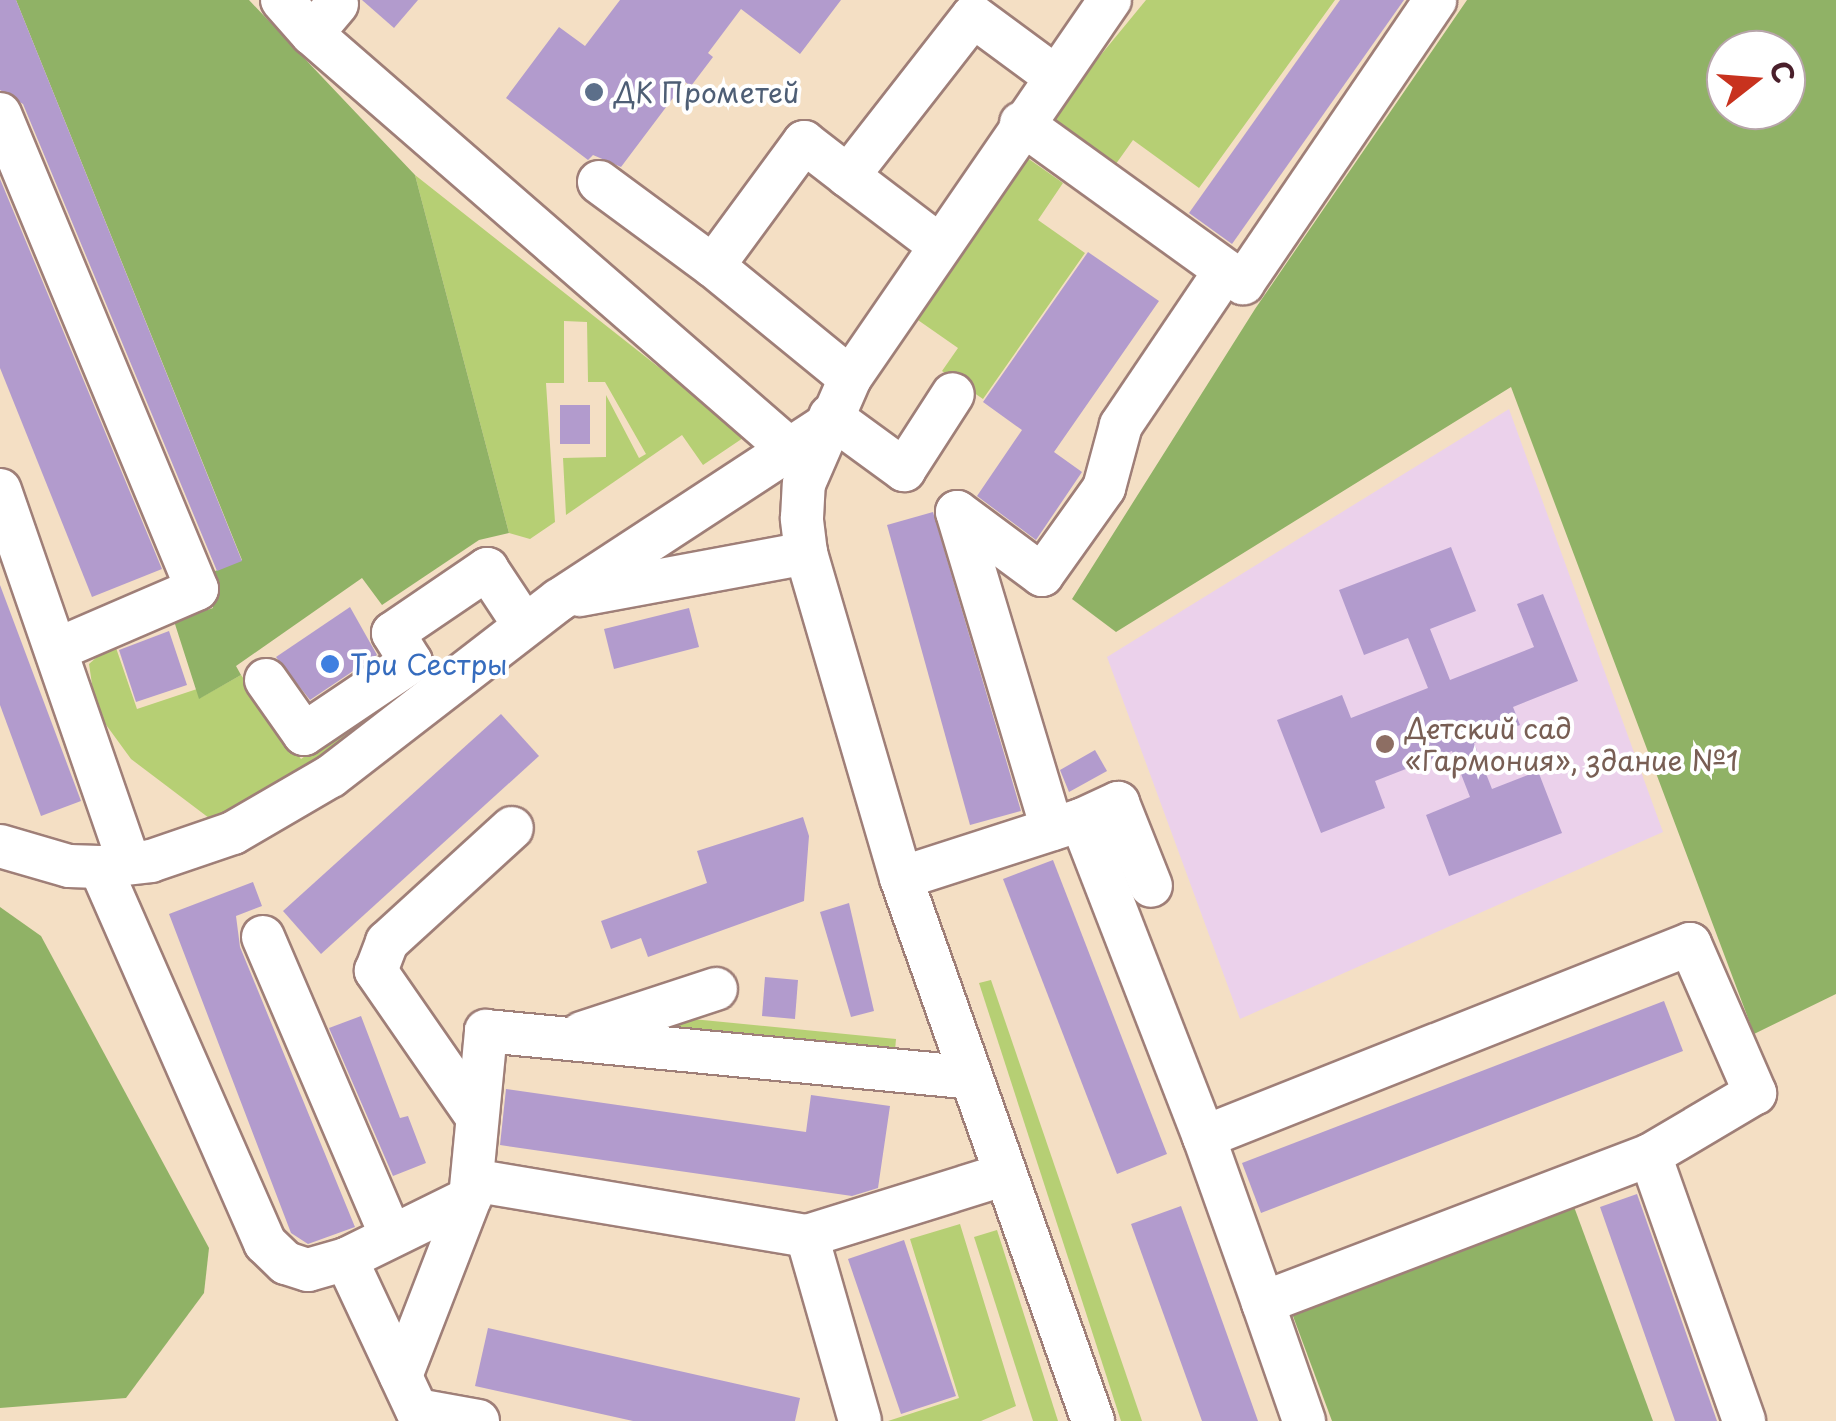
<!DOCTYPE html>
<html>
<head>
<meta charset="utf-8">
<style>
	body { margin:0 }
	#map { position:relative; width:1836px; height:1421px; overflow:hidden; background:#f4dfc4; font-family:"Playpen Sans",sans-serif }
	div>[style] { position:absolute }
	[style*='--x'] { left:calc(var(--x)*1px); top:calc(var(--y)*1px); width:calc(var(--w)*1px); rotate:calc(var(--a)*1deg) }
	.built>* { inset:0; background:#ebd1eb }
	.green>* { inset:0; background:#b6cf74 }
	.forest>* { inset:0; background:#90b266 }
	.building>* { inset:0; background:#b29bcd }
	.roads { filter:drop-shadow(2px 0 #9f7f78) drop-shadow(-2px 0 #9f7f78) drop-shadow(0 2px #9f7f78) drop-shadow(0 -2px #9f7f78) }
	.minor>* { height:42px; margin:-21px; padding:0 21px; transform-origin:21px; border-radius:21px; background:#fff }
	.dots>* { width:28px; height:28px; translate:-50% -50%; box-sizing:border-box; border:5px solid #fff; border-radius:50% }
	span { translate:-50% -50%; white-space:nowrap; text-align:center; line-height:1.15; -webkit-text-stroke:8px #fff; paint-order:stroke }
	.service-label { font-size:28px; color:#4e5e75 }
	.left { translate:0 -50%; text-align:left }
	.shop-label { font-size:28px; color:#366cbe }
	.education-label { font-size:28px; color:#785e54 }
	.north { position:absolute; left:1706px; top:30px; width:100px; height:100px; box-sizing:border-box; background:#fff; border:2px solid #b7a5aa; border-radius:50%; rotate:73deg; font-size:28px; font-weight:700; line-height:40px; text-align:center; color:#4a1f2b }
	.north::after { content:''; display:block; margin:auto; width:35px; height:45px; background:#c8321e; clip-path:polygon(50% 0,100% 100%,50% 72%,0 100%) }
</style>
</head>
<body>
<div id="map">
	<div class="built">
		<div style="clip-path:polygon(1509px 409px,1663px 832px,1240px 1019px,1107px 657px)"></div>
	</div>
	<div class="green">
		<div style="clip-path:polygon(1146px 0,1335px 0,1199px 188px,1133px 140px,1108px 175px,1053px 125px,1058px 107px)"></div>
		<div style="clip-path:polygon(1026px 157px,1063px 183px,1038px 220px,1085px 253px,983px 399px,942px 371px,958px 348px,915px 318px)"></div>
		<div style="clip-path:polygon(415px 175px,746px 436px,703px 465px,682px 435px,566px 515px,563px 458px,606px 457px,606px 395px,639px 458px,646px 454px,605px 382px,588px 382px,587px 322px,564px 321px,564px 383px,546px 383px,555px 522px,530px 539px,509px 533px)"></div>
		<div style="clip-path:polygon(114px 642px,137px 709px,197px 689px,200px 698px,241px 675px,301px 759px,394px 694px,402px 705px,231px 816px,209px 818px,131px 759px,96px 711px,89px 664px)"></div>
		<div style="clip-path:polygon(991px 980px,1142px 1421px,1121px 1421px,979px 983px)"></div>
		<div style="clip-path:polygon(672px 1017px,896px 1039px,894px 1062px,669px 1039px)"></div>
		<div style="clip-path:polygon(960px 1224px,1016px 1406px,981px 1421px,888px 1421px,959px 1398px,910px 1239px)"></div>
		<div style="clip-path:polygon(997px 1230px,1058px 1421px,1033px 1421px,974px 1237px)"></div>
	</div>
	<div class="forest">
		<div style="clip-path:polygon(16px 0,249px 0,415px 175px,509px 533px,479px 540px,382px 605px,362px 578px,236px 666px,241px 675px,199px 699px,174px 621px,213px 608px,203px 576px,242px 560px)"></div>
		<div style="clip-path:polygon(evenodd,1467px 0,1836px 0,1836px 994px,1754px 1034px,1511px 387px,1116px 632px,1072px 599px,1255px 309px,1467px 0,1726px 50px,1786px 50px,1786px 110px,1726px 110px,1726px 50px)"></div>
		<div style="clip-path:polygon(0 907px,41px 936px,209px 1248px,204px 1293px,126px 1398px,0 1408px)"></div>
		<div style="clip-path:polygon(1573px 1204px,1653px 1421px,1332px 1421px,1290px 1308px)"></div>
	</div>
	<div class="building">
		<div style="clip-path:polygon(0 0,16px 0,242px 561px,217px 571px,23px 104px,0 90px)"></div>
		<div style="clip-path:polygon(362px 0,418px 0,394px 28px)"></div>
		<div style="clip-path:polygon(620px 0,841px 0,800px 54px,741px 9px,708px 53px,713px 57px,691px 86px,685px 82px,621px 167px,593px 155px,588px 160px,506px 98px,559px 27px,585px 46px)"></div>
		<div style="clip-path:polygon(1340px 0,1404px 0,1232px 244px,1189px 213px)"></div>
		<div style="clip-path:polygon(0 179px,162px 569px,92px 597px,0 368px)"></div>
		<div style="clip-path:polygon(1088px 252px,1159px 301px,1054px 452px,1082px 472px,1036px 540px,977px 496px,1022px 430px,983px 402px)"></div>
		<div style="clip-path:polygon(560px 405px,590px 405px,590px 444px,560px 444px)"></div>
		<div style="clip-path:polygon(933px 512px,1021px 811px,970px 825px,887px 525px)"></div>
		<div style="clip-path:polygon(1451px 547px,1476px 611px,1430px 629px,1450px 680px,1534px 647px,1517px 604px,1543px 594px,1578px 681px,1513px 707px,1520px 725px,1474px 743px,1492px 789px,1538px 771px,1562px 833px,1449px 876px,1426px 815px,1470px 797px,1452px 751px,1375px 781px,1385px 808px,1321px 833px,1277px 720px,1342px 695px,1351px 718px,1428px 688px,1408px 638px,1364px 655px,1339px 590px)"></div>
		<div style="clip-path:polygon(0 585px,81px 801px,41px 816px,0 705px)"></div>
		<div style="clip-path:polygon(350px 607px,377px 655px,310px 700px,276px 657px)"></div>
		<div style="clip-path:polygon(689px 608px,699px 647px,614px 669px,604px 629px)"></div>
		<div style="clip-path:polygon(169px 631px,187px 685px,136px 702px,119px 650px)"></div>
		<div style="clip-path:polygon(501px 714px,539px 756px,321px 954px,283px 911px)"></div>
		<div style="clip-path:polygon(1095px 750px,1107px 771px,1069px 792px,1060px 770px)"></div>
		<div style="clip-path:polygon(803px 817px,809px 836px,804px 901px,648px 957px,641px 938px,611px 949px,601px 921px,707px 883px,697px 851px)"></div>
		<div style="clip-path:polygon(1053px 860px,1167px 1154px,1117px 1174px,1003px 879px)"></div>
		<div style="clip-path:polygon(253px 882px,262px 906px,236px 916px,240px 947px,355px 1227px,308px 1244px,291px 1233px,169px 914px)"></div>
		<div style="clip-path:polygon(849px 903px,874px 1011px,851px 1017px,820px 912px)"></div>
		<div style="clip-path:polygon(765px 977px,798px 980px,795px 1019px,762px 1016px)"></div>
		<div style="clip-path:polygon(1664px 1001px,1683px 1051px,1261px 1213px,1242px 1163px)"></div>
		<div style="clip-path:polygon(361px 1016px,400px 1118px,408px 1116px,426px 1163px,393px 1176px,329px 1028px)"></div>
		<div style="clip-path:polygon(506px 1089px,806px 1132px,811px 1095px,890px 1106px,878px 1188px,852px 1196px,500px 1145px)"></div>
		<div style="clip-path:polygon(1637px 1194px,1717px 1421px,1675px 1421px,1600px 1207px)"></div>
		<div style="clip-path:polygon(1181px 1206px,1258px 1421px,1202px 1421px,1131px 1224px)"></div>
		<div style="clip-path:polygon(904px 1240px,956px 1396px,901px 1414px,848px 1259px)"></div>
		<div style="clip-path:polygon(488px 1328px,800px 1398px,795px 1421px,633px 1421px,475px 1386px)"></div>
	</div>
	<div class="roads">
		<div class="minor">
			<div style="--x:282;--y:0;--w:45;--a:48.6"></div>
			<div style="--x:337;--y:4;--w:39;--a:130"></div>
			<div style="--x:312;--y:34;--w:629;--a:41.01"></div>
			<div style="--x:0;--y:114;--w:514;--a:67.47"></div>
			<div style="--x:197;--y:589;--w:149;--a:156.7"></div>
			<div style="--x:1021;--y:123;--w:274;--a:35.8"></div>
			<div style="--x:1243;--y:283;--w:342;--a:-55.8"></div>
			<div style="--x:848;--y:176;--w:114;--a:37.2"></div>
			<div style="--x:599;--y:182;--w:142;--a:36.4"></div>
			<div style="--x:850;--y:378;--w:177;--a:-140.7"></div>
			<div style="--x:713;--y:266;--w:154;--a:-53.7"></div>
			<div style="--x:804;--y:142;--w:56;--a:37.7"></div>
			<div style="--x:848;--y:176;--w:203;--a:-52"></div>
			<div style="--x:973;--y:16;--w:99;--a:36.4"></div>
			<div style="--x:830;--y:416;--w:92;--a:36.1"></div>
			<div style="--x:904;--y:470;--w:90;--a:-57.2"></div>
			<div style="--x:0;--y:490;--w:395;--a:70.9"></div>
			<div style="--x:957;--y:512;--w:106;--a:36.5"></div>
			<div style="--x:1042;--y:575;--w:107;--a:-54.5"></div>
			<div style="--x:1104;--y:488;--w:65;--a:-74.9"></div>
			<div style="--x:1121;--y:425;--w:186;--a:-56"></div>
			<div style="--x:957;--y:512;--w:331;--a:73.3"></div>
			<div style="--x:580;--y:595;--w:230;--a:-10.5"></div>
			<div style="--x:266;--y:680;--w:66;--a:54.9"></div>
			<div style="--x:304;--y:734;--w:129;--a:-33.9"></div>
			<div style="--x:411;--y:662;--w:34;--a:-122"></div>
			<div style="--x:393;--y:633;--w:114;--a:-34.2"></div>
			<div style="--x:487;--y:569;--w:67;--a:56.5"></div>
			<div style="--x:1081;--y:820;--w:41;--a:-24.7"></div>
			<div style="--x:1118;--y:803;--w:89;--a:68.3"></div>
			<div style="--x:0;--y:846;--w:72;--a:16.2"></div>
			<div style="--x:69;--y:866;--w:31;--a:2"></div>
			<div style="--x:100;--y:867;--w:51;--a:-6.7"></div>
			<div style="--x:151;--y:861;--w:87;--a:-18.9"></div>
			<div style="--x:233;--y:833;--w:113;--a:-30.2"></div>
			<div style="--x:331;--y:776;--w:288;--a:-37.7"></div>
			<div style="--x:559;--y:600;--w:318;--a:-33.2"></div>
			<div style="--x:100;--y:867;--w:411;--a:66.3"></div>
			<div style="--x:265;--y:1243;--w:29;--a:44"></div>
			<div style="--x:286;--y:1263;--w:23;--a:18"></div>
			<div style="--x:308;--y:1270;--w:40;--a:-16"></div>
			<div style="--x:346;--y:1259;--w:138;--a:-26.2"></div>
			<div style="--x:901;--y:878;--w:189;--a:-17.9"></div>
			<div style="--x:1081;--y:820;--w:340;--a:68.8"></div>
			<div style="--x:1204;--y:1137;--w:523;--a:-21.66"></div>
			<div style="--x:1690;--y:944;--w:163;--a:66.4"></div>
			<div style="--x:1755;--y:1093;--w:122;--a:149.4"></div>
			<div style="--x:1650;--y:1155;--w:414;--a:159.1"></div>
			<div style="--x:1263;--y:1303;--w:125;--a:70.8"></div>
			<div style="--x:263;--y:937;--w:325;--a:66.8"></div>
			<div style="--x:582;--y:1033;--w:141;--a:-18.2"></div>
			<div style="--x:477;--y:1117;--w:178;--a:-124.7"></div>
			<div style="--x:376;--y:971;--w:31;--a:-69"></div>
			<div style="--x:387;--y:942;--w:169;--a:-42.4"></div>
			<div style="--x:1204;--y:1137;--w:176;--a:70.4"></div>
			<div style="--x:1650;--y:1155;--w:282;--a:70.5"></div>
			<div style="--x:472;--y:1180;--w:340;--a:9.5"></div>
			<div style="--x:807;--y:1236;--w:205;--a:-17.3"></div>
			<div style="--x:807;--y:1236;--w:192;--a:74"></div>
			<div style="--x:346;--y:1259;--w:179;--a:64.9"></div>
			<div style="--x:401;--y:1376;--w:191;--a:-68.8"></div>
			<div style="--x:470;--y:1198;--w:168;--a:-84.5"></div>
			<div style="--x:486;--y:1031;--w:486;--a:5.5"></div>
			<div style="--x:417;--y:1410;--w:62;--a:10.2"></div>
			<div style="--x:1093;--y:1421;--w:576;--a:-109.47"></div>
			<div style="--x:901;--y:878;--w:339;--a:-106.3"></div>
			<div style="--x:806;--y:553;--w:35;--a:-97"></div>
			<div style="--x:802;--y:518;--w:34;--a:-87"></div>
			<div style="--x:804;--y:484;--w:116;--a:-66.5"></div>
			<div style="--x:850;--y:378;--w:459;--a:-55.5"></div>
		</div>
	</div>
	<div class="dots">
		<div style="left:594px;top:92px;background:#5c6f8a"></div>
		<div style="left:330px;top:664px;background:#3f7fe0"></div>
		<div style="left:1385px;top:744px;background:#8d6e63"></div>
	</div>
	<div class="service-label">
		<span class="left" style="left:614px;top:92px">ДК Прометей</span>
	</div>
	<div class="shop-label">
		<span class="left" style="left:350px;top:664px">Три Сестры</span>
	</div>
	<div class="education-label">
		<span class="left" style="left:1405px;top:744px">Детский сад<br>«Гармония», здание №1</span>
	</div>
	<div class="north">С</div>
</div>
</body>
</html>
